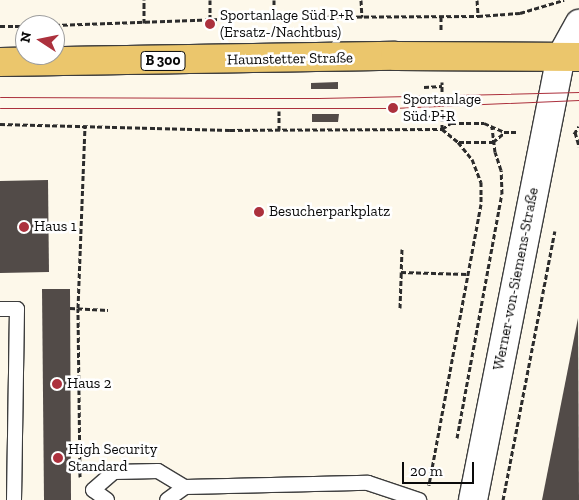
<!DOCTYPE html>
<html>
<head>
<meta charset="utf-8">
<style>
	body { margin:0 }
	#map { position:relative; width:579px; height:500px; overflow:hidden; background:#fdf8ea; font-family:"Zilla Slab",serif }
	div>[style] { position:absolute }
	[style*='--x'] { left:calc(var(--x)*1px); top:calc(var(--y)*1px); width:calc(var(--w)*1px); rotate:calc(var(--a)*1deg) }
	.building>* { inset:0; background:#524b48 }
	.path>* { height:3px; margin-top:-1.5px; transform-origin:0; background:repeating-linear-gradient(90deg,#2c2c2c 0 5px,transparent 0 7.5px) }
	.roads { filter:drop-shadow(1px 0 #3d3d3d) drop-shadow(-1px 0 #3d3d3d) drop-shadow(0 1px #3d3d3d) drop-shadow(0 -1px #3d3d3d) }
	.service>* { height:14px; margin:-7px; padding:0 7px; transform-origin:7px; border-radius:7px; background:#fff }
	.minor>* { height:28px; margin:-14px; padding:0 14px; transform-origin:14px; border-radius:14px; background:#fff }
	.tertiary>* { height:28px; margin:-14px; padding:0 14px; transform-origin:14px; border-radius:14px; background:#fff }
	.primary>* { height:28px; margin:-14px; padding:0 14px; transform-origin:14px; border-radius:14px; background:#ebc66c }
	.tram>* { height:1px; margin:-0.5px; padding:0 0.5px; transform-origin:0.5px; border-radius:0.5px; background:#ac313d }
	.dots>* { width:14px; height:14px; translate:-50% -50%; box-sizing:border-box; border:2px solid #fff; border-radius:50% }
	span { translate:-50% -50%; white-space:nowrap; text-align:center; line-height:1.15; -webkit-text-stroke:5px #fff; paint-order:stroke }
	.shield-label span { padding:1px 4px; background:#fff; border:1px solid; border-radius:4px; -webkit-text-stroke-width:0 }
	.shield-label { font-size:14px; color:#0a0a0a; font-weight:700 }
	.poi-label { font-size:15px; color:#0a0a0a }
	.left { translate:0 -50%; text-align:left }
	.street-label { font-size:15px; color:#0a0a0a }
	.north { position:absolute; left:15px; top:15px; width:50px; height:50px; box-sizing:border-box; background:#fff; border:1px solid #9d9d9d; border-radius:50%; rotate:281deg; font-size:14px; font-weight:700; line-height:20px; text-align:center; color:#0a0a0a }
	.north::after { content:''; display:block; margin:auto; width:18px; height:22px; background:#ac313d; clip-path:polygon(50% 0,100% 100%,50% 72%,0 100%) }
	.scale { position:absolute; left:402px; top:462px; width:72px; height:22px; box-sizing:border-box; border:2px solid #0a0a0a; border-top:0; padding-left:6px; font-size:15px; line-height:18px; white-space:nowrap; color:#0a0a0a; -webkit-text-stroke:4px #fff; paint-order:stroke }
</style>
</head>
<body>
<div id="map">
	<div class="building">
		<div style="clip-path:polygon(338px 82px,338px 89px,311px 89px,311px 83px)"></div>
		<div style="clip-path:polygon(312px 114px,339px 114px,338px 122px,312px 122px)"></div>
		<div style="clip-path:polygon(48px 180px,49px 272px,0 273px,0 181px)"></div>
		<div style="clip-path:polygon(42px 289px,70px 289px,71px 500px,44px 500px)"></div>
		<div style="clip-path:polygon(578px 318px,579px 500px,542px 500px)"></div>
	</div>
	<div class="path">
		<div style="--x:210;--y:0;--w:24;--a:90"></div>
		<div style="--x:274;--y:0;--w:17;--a:90"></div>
		<div style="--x:361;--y:0;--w:17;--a:87"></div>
		<div style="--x:477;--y:0;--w:16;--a:86"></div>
		<div style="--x:441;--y:17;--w:14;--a:90"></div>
		<div style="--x:144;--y:23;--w:23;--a:-90"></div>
		<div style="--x:55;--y:25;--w:219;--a:-2.1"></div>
		<div style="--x:274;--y:17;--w:204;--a:-0.3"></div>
		<div style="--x:478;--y:16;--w:42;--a:-4.1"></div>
		<div style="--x:520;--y:13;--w:46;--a:-16.5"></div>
		<div style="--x:0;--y:26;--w:25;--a:0"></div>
		<div style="--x:424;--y:87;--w:18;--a:-3"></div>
		<div style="--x:425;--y:117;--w:17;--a:-3"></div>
		<div style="--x:0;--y:124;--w:230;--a:1.5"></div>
		<div style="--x:230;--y:130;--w:212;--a:-0.3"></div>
		<div style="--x:442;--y:129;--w:21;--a:39"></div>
		<div style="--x:458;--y:142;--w:22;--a:51"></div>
		<div style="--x:472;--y:159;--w:25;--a:69"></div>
		<div style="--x:481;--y:182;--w:22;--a:90"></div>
		<div style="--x:481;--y:204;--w:286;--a:100.5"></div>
		<div style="--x:442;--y:129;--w:11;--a:-34"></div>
		<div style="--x:451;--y:123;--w:33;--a:0"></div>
		<div style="--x:484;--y:123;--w:22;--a:24"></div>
		<div style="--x:504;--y:132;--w:15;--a:0"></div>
		<div style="--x:442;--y:129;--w:47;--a:-90"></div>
		<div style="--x:279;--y:130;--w:19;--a:-90"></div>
		<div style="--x:575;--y:132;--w:15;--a:74"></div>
		<div style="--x:574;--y:134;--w:9;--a:-58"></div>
		<div style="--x:459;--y:142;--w:34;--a:0"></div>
		<div style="--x:493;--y:142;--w:14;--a:-39"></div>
		<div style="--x:402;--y:249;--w:23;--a:92"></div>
		<div style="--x:401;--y:272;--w:66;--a:1.7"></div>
		<div style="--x:70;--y:308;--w:38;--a:3"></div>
		<div style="--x:400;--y:308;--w:36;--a:-88"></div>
		<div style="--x:457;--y:438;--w:248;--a:-79.6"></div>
		<div style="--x:502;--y:194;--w:24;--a:-92"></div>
		<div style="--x:501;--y:170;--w:19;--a:-108"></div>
		<div style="--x:495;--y:152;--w:25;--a:-97"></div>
		<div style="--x:80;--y:477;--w:169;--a:-90.7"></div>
		<div style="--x:78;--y:308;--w:183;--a:-87.8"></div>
		<div style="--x:503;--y:500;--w:274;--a:-79.1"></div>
	</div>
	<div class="roads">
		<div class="service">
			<div style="--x:0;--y:309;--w:17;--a:0"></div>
			<div style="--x:17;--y:309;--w:191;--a:90.9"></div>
			<div style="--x:185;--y:487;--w:183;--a:-1.3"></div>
			<div style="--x:368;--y:483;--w:54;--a:18.4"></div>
			<div style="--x:107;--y:500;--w:17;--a:-144"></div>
			<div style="--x:93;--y:490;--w:28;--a:-41"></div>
			<div style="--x:114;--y:472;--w:44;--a:-1.3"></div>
			<div style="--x:158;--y:471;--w:31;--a:31"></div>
			<div style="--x:185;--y:487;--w:22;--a:144"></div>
		</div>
		<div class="minor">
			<div style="--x:561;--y:57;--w:38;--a:-61"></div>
		</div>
		<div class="tertiary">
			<div style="--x:473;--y:500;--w:452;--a:-78.8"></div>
		</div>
		<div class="primary">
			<div style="--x:0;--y:62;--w:395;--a:-0.9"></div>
			<div style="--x:395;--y:56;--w:184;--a:0.3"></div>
		</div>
	</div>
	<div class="tram">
		<div style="--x:0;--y:97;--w:319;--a:0.2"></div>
		<div style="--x:319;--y:98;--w:260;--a:-1.3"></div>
		<div style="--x:0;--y:108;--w:393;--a:0"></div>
		<div style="--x:393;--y:108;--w:186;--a:-2.5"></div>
	</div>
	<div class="dots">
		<div style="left:210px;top:24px;background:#ac313d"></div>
		<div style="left:393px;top:108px;background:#ac313d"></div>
		<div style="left:259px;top:212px;background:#ac313d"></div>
		<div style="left:24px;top:227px;background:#ac313d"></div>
		<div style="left:57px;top:384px;background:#ac313d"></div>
		<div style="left:58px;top:458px;background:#ac313d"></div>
	</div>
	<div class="shield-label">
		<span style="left:163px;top:61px">B 300</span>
	</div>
	<div class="poi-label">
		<span class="left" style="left:220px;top:24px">Sportanlage Süd P+R<br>(Ersatz-/Nachtbus)</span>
		<span class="left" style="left:403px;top:108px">Sportanlage<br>Süd P+R</span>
		<span class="left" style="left:269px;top:212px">Besucherparkplatz</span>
		<span class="left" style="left:34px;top:227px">Haus 1</span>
		<span class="left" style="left:67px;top:384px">Haus 2</span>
		<span class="left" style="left:68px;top:458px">High Security<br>Standard</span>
	</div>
	<div class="street-label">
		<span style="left:290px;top:59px;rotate:-1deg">Haunstetter Straße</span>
		<span style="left:516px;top:279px;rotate:-79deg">Werner-von-Siemens-Straße</span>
	</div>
	<div class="north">N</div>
	<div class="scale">20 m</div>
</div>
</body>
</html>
